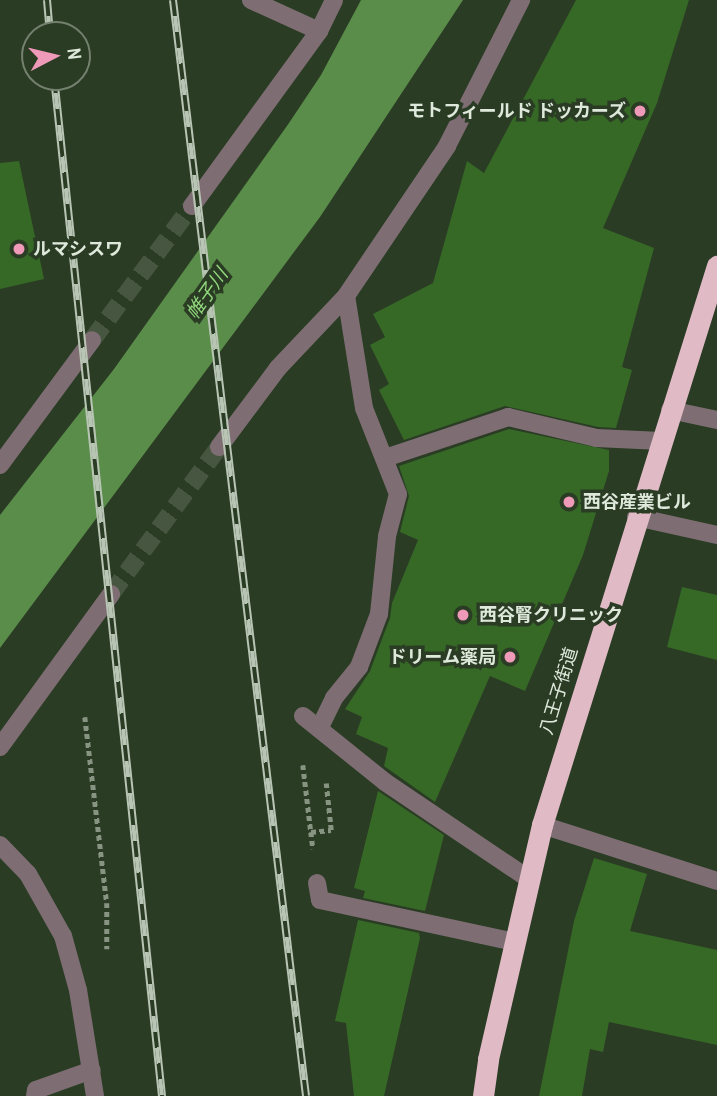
<!DOCTYPE html>
<html>
<head>
<meta charset="utf-8">
<style>
	body { margin:0 }
	#map { position:relative; width:717px; height:1096px; overflow:hidden; background:#2b3c25; font-family:"Archivo Narrow","Noto Sans JP",sans-serif }
	div>[style] { position:absolute }
	[style*='--x'] { left:calc(var(--x)*1px); top:calc(var(--y)*1px); width:calc(var(--w)*1px); rotate:calc(var(--a)*1deg) }
	.water>* { inset:0; background:#5a8c4a }
	.building>* { inset:0; background:#366826 }
	.minor-tunnel>* { height:18px; margin-top:-9px; transform-origin:0; background:repeating-linear-gradient(90deg,#465640 0 18px,transparent 0 27px) }
	.path>* { height:4.5px; margin-top:-2.25px; transform-origin:0; background:repeating-linear-gradient(90deg,#869481 0 5px,transparent 0 8.5px) }
	.minor>* { height:18px; margin:-9px; padding:0 9px; transform-origin:9px; border-radius:9px; background:#7e6e73 }
	.highway>* { height:21px; margin:-10.5px; padding:0 10.5px; transform-origin:10.5px; border-radius:10.5px; background:#e0bbc6 }
	.rail>* { height:8px; margin-top:-4px; transform-origin:0; background:repeating-linear-gradient(90deg,#2b3c25 0 16px,#b8c4b4 0 32px); box-sizing:border-box; border-block:2px solid #b8c4b4 }
	.dots>* { width:19px; height:19px; translate:-50% -50%; box-sizing:border-box; border:4px solid #2b3c25; border-radius:50% }
	span { translate:-50% -50%; white-space:nowrap; text-align:center; line-height:1.15; -webkit-text-stroke:7px #2b3c25; paint-order:stroke }
	.poi-label { font-size:18px; color:#dee9db; font-weight:700 }
	.right { translate:-100% -50%; text-align:right }
	.left { translate:0 -50%; text-align:left }
	.street-label { font-size:18px; color:#dee9db }
	.water-label { font-size:19px; color:#91d77c; font-style:italic }
	.north { position:absolute; left:21px; top:21px; width:70px; height:70px; box-sizing:border-box; background:#2b3c25; border:2px solid #73816e; border-radius:50%; rotate:83deg; font-size:19px; font-weight:700; line-height:28px; text-align:center; color:#dee9db }
	.north::after { content:''; display:block; margin:auto; width:24px; height:32px; background:#ef9ab8; clip-path:polygon(50% 0,100% 100%,50% 72%,0 100%) }
</style>
</head>
<body>
<div id="map">
	<div class="water">
		<div style="clip-path:polygon(361px 0,463px 0,320px 217px,0 648px,0 515px,114px 369px,289px 123px,321px 75px)"></div>
	</div>
	<div class="building">
		<div style="clip-path:polygon(576px 0,689px 0,657px 103px,603px 228px,654px 248px,622px 367px,632px 370px,616px 428px,598px 427px,505px 406px,404px 440px,379px 390px,389px 384px,370px 345px,385px 337px,373px 314px,433px 283px,467px 161px,484px 173px)"></div>
		<div style="clip-path:polygon(19px 161px,44px 279px,0 289px,0 163px)"></div>
		<div style="clip-path:polygon(509px 429px,609px 450px,609px 471px,583px 555px,525px 691px,490px 676px,435px 802px,384px 766px,388px 748px,356px 734px,362px 717px,345px 709px,370px 671px,390px 618px,392px 603px,418px 540px,400px 532px,409px 496px,399px 466px)"></div>
		<div style="clip-path:polygon(682px 587px,717px 595px,717px 660px,667px 647px)"></div>
		<div style="clip-path:polygon(378px 791px,444px 835px,425px 911px,363px 898px,365px 891px,354px 888px)"></div>
		<div style="clip-path:polygon(594px 858px,647px 874px,630px 931px,717px 950px,717px 1045px,609px 1022px,603px 1052px,590px 1049px,582px 1096px,539px 1096px,574px 921px)"></div>
		<div style="clip-path:polygon(358px 920px,419px 933px,420px 938px,384px 1096px,354px 1096px,346px 1023px,335px 1021px)"></div>
	</div>
	<div class="minor-tunnel">
		<div style="--x:92;--y:340;--w:167;--a:-53.3"></div>
		<div style="--x:111;--y:594;--w:182;--a:-53.7"></div>
	</div>
	<div class="path">
		<div style="--x:85;--y:717;--w:187;--a:83.3"></div>
		<div style="--x:107;--y:903;--w:46;--a:90"></div>
		<div style="--x:303;--y:765;--w:67;--a:83.2"></div>
		<div style="--x:311;--y:832;--w:20;--a:-6"></div>
		<div style="--x:331;--y:830;--w:47;--a:-96.1"></div>
		<div style="--x:311;--y:832;--w:17;--a:83"></div>
	</div>
	<div class="minor">
		<div style="--x:251;--y:0;--w:75;--a:24.5"></div>
		<div style="--x:192;--y:206;--w:216;--a:-54"></div>
		<div style="--x:319;--y:31;--w:34;--a:-64"></div>
		<div style="--x:670;--y:410;--w:48;--a:12"></div>
		<div style="--x:219;--y:447;--w:99;--a:-53.2"></div>
		<div style="--x:278;--y:368;--w:99;--a:-46.6"></div>
		<div style="--x:346;--y:296;--w:181;--a:-56"></div>
		<div style="--x:447;--y:146;--w:164;--a:-63.1"></div>
		<div style="--x:385;--y:458;--w:130;--a:-18.4"></div>
		<div style="--x:508;--y:417;--w:90;--a:13.4"></div>
		<div style="--x:596;--y:438;--w:65;--a:2.6"></div>
		<div style="--x:0;--y:465;--w:155;--a:-53.6"></div>
		<div style="--x:636;--y:517;--w:83;--a:12.5"></div>
		<div style="--x:303;--y:716;--w:105;--a:38.8"></div>
		<div style="--x:385;--y:782;--w:174;--a:34"></div>
		<div style="--x:320;--y:727;--w:32;--a:-64"></div>
		<div style="--x:334;--y:698;--w:40;--a:-51"></div>
		<div style="--x:359;--y:667;--w:57;--a:-69.3"></div>
		<div style="--x:379;--y:614;--w:78;--a:-84.1"></div>
		<div style="--x:387;--y:536;--w:43;--a:-75.3"></div>
		<div style="--x:398;--y:494;--w:92;--a:-111.6"></div>
		<div style="--x:364;--y:408;--w:113;--a:-99.1"></div>
		<div style="--x:0;--y:747;--w:189;--a:-54"></div>
		<div style="--x:542;--y:825;--w:184;--a:17.7"></div>
		<div style="--x:0;--y:845;--w:40;--a:46"></div>
		<div style="--x:28;--y:874;--w:71;--a:60.6"></div>
		<div style="--x:63;--y:936;--w:56;--a:74.5"></div>
		<div style="--x:78;--y:990;--w:107;--a:80.9"></div>
		<div style="--x:317;--y:883;--w:17;--a:80"></div>
		<div style="--x:320;--y:900;--w:198;--a:12.2"></div>
		<div style="--x:35;--y:1096;--w:6;--a:-81"></div>
		<div style="--x:36;--y:1090;--w:59;--a:-19.7"></div>
	</div>
	<div class="highway">
		<div style="--x:483;--y:1096;--w:37;--a:-82"></div>
		<div style="--x:488;--y:1059;--w:240;--a:-77"></div>
		<div style="--x:542;--y:825;--w:586;--a:-72.62"></div>
	</div>
	<div class="rail">
		<div style="--x:47;--y:0;--w:35;--a:85"></div>
		<div style="--x:173;--y:0;--w:1104;--a:83.08"></div>
		<div style="--x:54;--y:77;--w:1025;--a:83.95"></div>
	</div>
	<div class="dots">
		<div style="left:640px;top:111px;background:#ef9ab8"></div>
		<div style="left:19px;top:249px;background:#ef9ab8"></div>
		<div style="left:569px;top:502px;background:#ef9ab8"></div>
		<div style="left:463px;top:615px;background:#ef9ab8"></div>
		<div style="left:510px;top:657px;background:#ef9ab8"></div>
	</div>
	<div class="poi-label">
		<span class="right" style="left:626px;top:111px">モトフィールド ドッカーズ</span>
		<span class="left" style="left:33px;top:249px">ルマシスワ</span>
		<span class="left" style="left:583px;top:502px">西谷産業ビル</span>
		<span class="left" style="left:479px;top:615px">西谷腎クリニック</span>
		<span class="right" style="left:496px;top:657px">ドリーム薬局</span>
	</div>
	<div class="street-label">
		<span style="left:559px;top:691px;rotate:-73deg">八王子街道</span>
	</div>
	<div class="water-label">
		<span style="left:207px;top:294px;rotate:-55deg">帷子川</span>
	</div>
	<div class="north">N</div>
</div>
</body>
</html>
